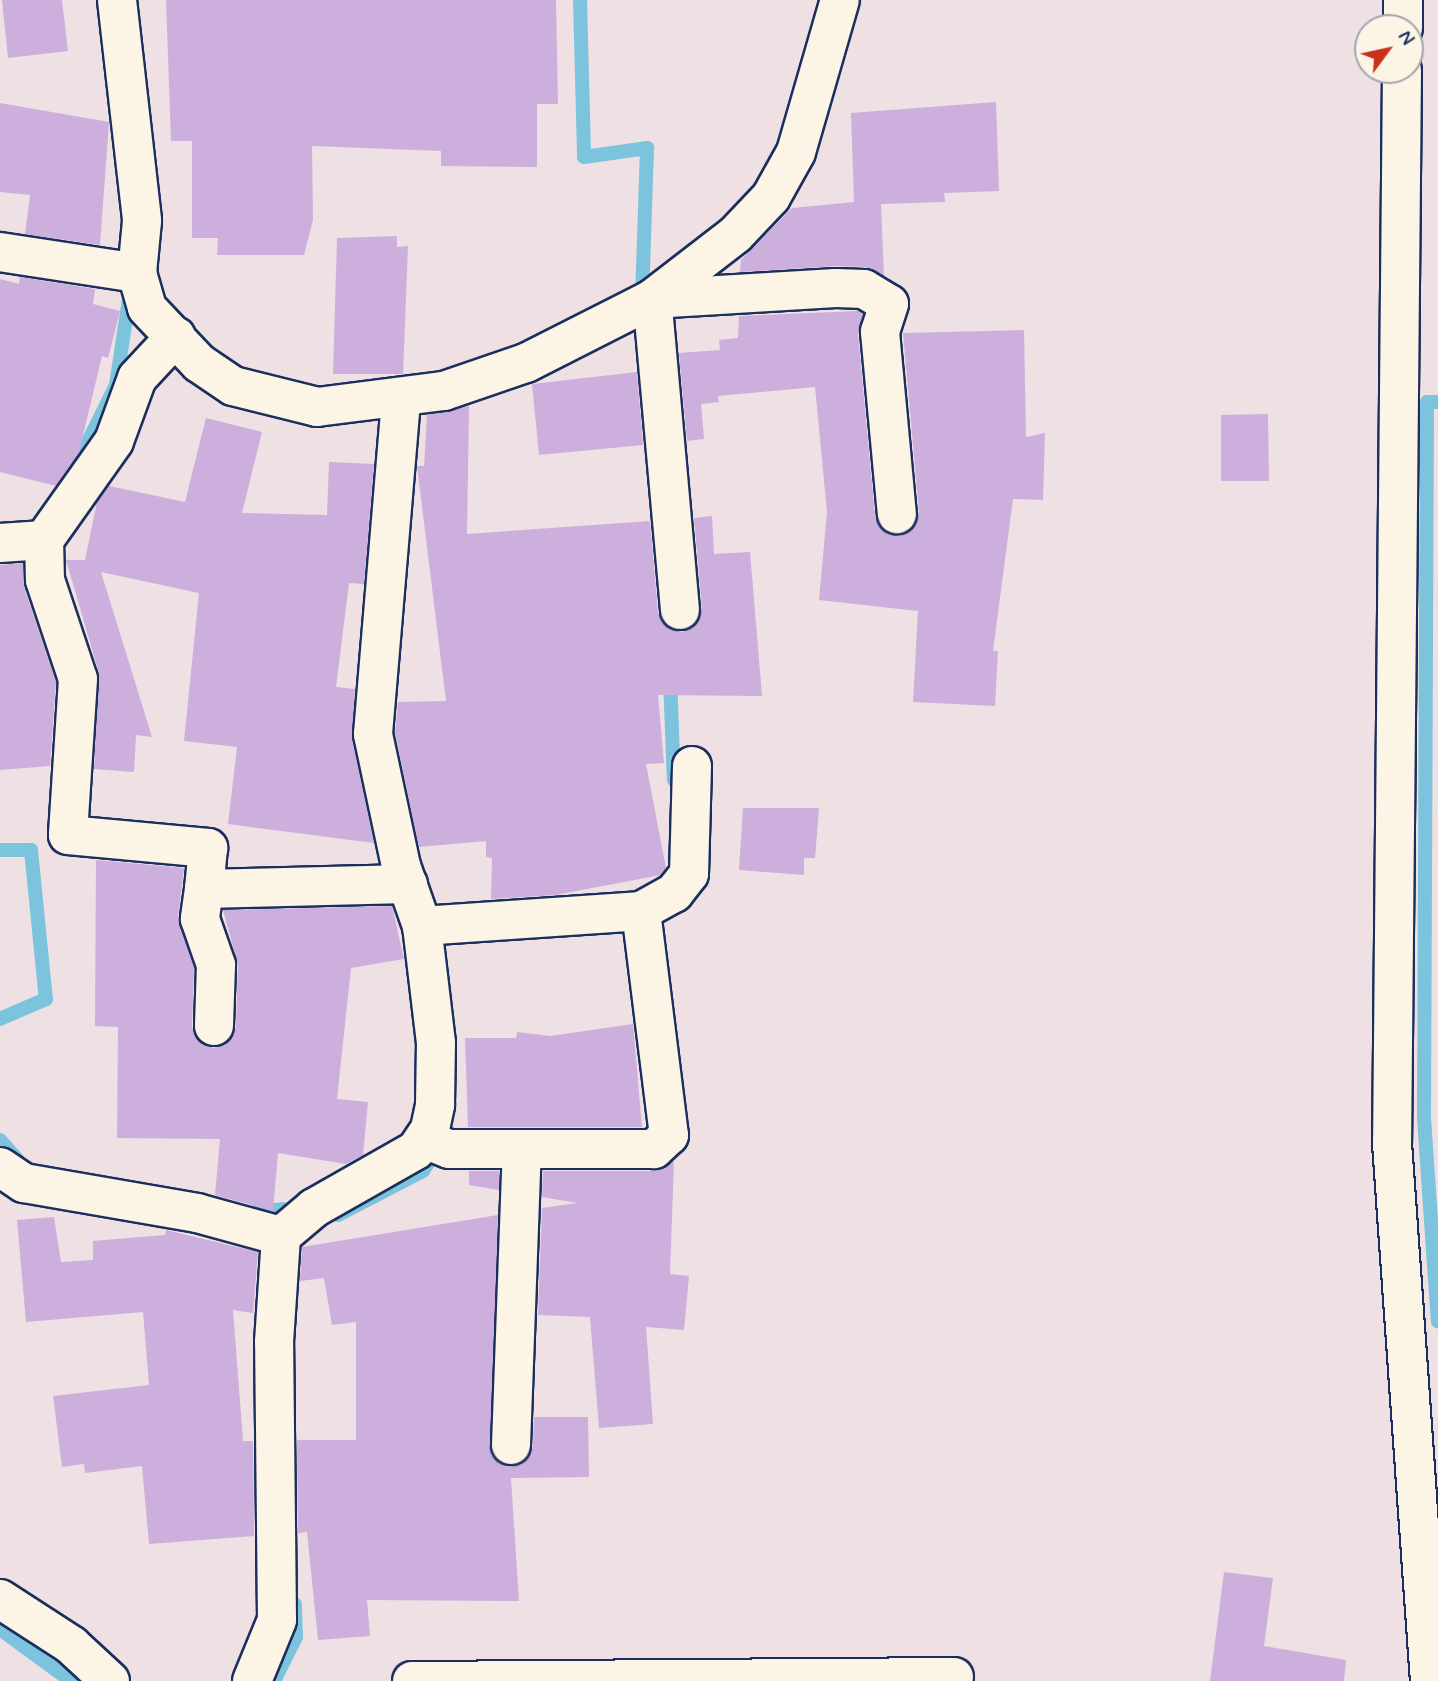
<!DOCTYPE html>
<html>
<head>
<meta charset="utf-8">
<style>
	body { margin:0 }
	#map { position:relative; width:1438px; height:1681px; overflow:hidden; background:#eee0e3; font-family:Mynerve,sans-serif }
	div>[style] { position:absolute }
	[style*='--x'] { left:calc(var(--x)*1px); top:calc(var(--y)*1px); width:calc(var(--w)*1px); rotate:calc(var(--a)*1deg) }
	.stream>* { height:14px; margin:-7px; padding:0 7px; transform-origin:7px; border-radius:7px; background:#7cc3dd }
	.building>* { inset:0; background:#ccafdd }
	.roads { filter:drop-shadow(2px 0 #1b2f5e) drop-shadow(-2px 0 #1b2f5e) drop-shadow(0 2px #1b2f5e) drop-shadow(0 -2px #1b2f5e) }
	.minor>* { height:38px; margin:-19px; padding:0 19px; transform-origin:19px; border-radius:19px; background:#fcf5e5 }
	span { translate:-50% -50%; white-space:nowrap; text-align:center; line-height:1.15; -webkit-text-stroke:5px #fcf5e5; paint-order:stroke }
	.north { position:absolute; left:1354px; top:14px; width:70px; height:70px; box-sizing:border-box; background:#fcf5e5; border:2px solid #a2a6af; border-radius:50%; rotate:57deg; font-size:19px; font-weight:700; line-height:28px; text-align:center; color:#1b2f5e }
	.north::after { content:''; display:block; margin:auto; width:24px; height:32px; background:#c8321e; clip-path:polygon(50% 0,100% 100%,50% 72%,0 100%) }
</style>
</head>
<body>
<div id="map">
	<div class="stream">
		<div style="--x:580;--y:0;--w:157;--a:88.5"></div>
		<div style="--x:584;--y:157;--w:64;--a:-8.1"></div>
		<div style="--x:647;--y:148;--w:150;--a:91.9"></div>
		<div style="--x:1438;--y:402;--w:11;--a:180"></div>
		<div style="--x:1427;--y:402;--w:716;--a:90.24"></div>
		<div style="--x:1424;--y:1118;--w:204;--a:86.1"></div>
		<div style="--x:77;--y:464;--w:88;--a:-63.7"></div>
		<div style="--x:116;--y:385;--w:87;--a:-81.4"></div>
		<div style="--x:670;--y:678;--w:102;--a:87.8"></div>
		<div style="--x:0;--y:850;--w:31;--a:0"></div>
		<div style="--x:31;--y:850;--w:150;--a:84.3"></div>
		<div style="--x:46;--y:999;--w:50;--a:156.5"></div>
		<div style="--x:0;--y:1140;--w:27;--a:48"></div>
		<div style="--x:256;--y:1212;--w:27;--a:-6"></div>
		<div style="--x:283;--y:1209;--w:17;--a:50"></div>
		<div style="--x:338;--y:1215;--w:96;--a:-27.4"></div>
		<div style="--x:423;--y:1171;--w:30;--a:-57"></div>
		<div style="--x:0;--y:1629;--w:88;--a:36.2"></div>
		<div style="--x:274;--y:1681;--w:49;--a:-63.4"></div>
		<div style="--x:296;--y:1637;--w:33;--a:-92"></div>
	</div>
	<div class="building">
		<div style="clip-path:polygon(2px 0,62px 0,68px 51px,8px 58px)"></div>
		<div style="clip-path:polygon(166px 0,556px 0,558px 104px,537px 104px,537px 167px,441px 166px,441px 151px,312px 146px,313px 220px,304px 255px,217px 255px,218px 238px,192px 238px,192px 141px,171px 141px)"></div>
		<div style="clip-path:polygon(996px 102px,999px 191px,944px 193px,945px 202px,881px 204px,884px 276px,865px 267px,837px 266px,740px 272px,741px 260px,792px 208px,854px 202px,851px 113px)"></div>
		<div style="clip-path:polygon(0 103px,109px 122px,100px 245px,25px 234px,30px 195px,0 192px)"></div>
		<div style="clip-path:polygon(397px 236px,397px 247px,408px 246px,403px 374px,333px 374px,337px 238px)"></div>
		<div style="clip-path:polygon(20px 277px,95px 289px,93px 304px,120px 311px,108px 358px,102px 356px,79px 452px,56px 486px,0 472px,0 279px,19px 284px)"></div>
		<div style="clip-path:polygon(858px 311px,863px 314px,858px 334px,875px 516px,880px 527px,898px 536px,910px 531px,919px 512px,903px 333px,1024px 330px,1026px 437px,1045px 433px,1043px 500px,1013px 499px,993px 651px,998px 651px,995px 706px,913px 702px,918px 611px,819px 600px,827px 512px,815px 387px,718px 396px,719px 402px,701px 404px,704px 439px,687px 441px,679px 353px,720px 350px,719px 340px,738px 338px,739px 316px)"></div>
		<div style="clip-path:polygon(637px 372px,643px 445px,539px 455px,532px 384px)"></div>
		<div style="clip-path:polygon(469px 406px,467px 534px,650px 521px,658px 613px,670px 629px,681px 632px,693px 627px,702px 609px,694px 518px,712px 516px,714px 554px,750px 552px,762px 696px,658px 695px,664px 763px,646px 764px,666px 868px,661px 875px,555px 895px,491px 899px,492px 858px,486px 857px,486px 841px,419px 847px,395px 733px,398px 702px,446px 701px,417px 466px,424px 466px,427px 415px)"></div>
		<div style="clip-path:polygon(1268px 414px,1269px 481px,1221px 481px,1221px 415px)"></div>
		<div style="clip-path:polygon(206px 418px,262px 432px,242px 513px,327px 515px,329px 462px,374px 464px,364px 584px,349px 583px,336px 687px,355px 689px,352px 739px,374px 843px,228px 824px,237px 747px,184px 741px,199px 593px,101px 572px,152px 737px,136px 735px,134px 772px,94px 769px,99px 673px,66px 560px,85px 560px,97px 502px,109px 486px,185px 502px)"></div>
		<div style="clip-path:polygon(23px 563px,24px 587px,56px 682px,50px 766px,0 770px,0 565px)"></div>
		<div style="clip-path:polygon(743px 808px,819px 808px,815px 858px,804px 858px,804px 875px,739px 870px)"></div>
		<div style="clip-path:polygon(96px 860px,184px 868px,178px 917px,194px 968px,192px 1026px,195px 1037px,213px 1048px,225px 1045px,236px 1027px,238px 965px,223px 910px,392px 906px,404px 959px,351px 968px,337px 1099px,368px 1102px,363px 1155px,346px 1164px,278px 1153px,273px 1211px,215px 1195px,220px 1139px,117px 1138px,118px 1027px,95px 1026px)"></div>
		<div style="clip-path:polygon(633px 1024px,642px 1127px,468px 1127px,465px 1038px,516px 1038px,517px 1032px,550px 1036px)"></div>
		<div style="clip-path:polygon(674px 1161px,670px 1274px,689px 1276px,684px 1330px,646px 1327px,653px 1424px,599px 1428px,590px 1317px,538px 1315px,542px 1208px,577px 1203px,542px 1197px,543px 1171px,654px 1171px)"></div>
		<div style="clip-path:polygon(469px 1171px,499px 1171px,499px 1190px,469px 1185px)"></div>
		<div style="clip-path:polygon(498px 1215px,491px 1455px,500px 1464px,521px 1465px,533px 1446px,534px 1417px,588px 1417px,589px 1477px,511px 1478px,519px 1601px,367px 1600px,370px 1636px,318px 1640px,307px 1532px,298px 1533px,297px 1440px,356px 1440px,356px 1322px,332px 1325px,324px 1278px,300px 1281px,302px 1247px)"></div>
		<div style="clip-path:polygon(54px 1217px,61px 1262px,93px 1260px,93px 1241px,165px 1235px,166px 1230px,258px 1252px,253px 1313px,233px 1310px,243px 1441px,253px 1441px,254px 1536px,149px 1544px,142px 1466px,85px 1473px,84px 1464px,62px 1467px,53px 1396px,149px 1385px,143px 1312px,26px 1322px,17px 1220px)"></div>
		<div style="clip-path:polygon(1224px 1572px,1273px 1578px,1264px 1646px,1346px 1660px,1344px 1681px,1210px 1681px)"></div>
	</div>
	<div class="roads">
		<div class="minor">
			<div style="--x:117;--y:0;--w:222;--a:83.5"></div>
			<div style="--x:142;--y:221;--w:52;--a:95.5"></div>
			<div style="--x:137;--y:273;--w:36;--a:74"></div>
			<div style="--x:147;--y:308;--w:76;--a:46.6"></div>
			<div style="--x:199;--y:363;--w:41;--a:34.1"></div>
			<div style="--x:233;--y:386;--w:87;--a:14"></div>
			<div style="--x:317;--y:407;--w:128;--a:-7.2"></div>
			<div style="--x:444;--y:391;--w:87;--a:-18.9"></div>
			<div style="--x:526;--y:363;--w:141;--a:-26.9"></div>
			<div style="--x:652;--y:299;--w:106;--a:-37.7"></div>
			<div style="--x:736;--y:234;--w:51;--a:-46.6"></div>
			<div style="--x:771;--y:197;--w:51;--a:-60.9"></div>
			<div style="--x:796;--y:152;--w:158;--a:-73.9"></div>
			<div style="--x:1403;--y:28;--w:28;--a:-90"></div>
			<div style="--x:1402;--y:70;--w:1073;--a:90.53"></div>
			<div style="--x:1392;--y:1143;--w:539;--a:85.96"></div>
			<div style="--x:0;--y:252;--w:139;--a:8.7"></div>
			<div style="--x:44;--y:540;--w:40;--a:88.6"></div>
			<div style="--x:45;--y:580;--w:104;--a:71.6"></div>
			<div style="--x:78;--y:679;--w:156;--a:93.7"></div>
			<div style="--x:68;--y:835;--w:141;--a:5.3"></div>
			<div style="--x:208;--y:848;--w:41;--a:95.6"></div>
			<div style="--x:204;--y:889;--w:204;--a:-1.4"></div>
			<div style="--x:0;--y:543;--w:44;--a:-3.9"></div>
			<div style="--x:44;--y:540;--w:121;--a:-54.7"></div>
			<div style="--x:114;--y:441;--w:67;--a:-69.9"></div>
			<div style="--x:137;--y:378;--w:57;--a:-47.1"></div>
			<div style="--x:680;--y:610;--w:312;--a:-95.1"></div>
			<div style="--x:652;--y:299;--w:184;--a:-3.4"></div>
			<div style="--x:836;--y:288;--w:28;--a:2"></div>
			<div style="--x:864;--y:289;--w:29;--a:31"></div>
			<div style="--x:889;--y:304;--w:29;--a:108"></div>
			<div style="--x:880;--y:332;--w:183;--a:84.7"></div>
			<div style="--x:204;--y:889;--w:30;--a:98"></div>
			<div style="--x:200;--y:919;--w:49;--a:70.8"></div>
			<div style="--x:216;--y:965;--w:61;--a:91.9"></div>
			<div style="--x:641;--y:911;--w:38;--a:-29"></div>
			<div style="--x:674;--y:893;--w:24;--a:-52"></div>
			<div style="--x:689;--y:874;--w:108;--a:-88.4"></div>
			<div style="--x:422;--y:926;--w:220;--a:-3.9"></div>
			<div style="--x:641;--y:911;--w:226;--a:82.9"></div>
			<div style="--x:669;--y:1135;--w:21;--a:137"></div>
			<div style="--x:654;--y:1149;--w:205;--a:180"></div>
			<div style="--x:449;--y:1149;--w:27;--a:-158"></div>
			<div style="--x:0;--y:1167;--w:29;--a:34"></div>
			<div style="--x:24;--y:1183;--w:176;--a:9.8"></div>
			<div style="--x:197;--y:1213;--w:87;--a:15.3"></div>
			<div style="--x:511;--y:1445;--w:296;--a:-87.9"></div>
			<div style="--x:0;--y:1599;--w:85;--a:32.9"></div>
			<div style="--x:71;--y:1645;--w:53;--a:42.7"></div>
			<div style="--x:252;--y:1681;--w:66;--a:-67.7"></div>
			<div style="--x:277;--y:1620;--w:278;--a:-90.6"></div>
			<div style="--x:274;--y:1342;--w:106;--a:-86.2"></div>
			<div style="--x:281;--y:1236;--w:43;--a:-40.3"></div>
			<div style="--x:314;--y:1208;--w:117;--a:-29.6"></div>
			<div style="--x:416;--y:1150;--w:25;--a:-56"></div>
			<div style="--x:430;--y:1129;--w:25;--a:-78"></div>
			<div style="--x:435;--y:1105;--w:62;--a:-89.1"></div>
			<div style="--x:436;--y:1043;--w:118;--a:-96.8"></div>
			<div style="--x:422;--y:926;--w:64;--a:-109.3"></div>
			<div style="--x:401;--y:866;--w:135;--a:-102"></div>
			<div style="--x:373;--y:734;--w:336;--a:-85.2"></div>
			<div style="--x:412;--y:1681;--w:542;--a:-0.42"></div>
		</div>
	</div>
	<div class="north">N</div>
</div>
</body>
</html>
